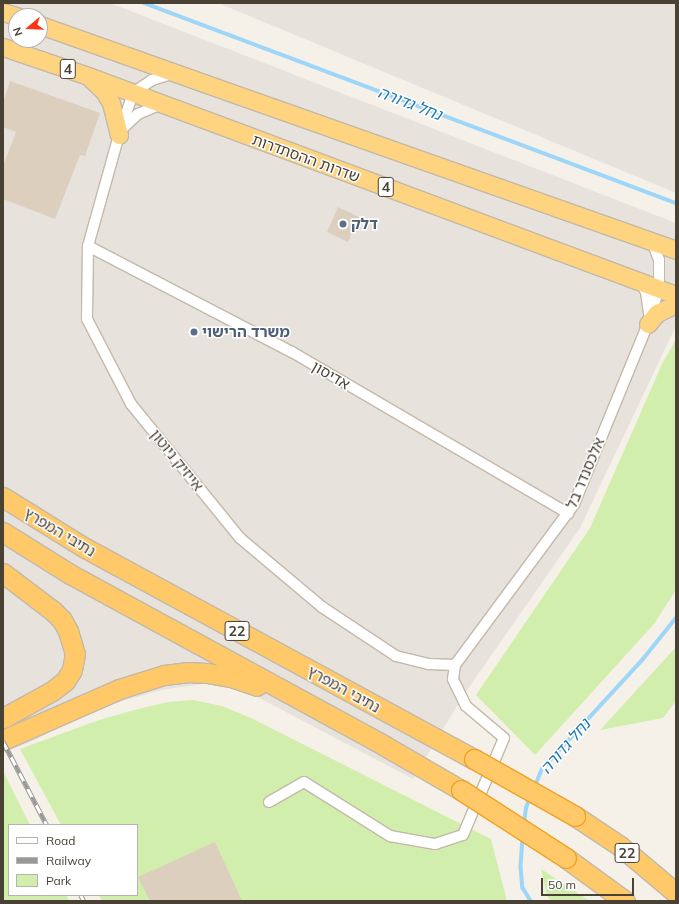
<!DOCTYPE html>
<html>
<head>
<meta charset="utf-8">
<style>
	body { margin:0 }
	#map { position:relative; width:679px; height:904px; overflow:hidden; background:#f6f1e8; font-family:Mulish,"Noto Sans Hebrew",sans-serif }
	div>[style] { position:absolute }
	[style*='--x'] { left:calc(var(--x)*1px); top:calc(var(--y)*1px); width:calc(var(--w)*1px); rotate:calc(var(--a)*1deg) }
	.industrial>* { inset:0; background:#e8e2dc }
	.green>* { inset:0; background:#d2eeac }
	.stream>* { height:3.5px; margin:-1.75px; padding:0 1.75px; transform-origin:1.75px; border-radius:1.75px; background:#9dd6f9 }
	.building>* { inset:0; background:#dccfbe }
	.roads { filter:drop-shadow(1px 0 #c2b9a9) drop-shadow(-1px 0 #c2b9a9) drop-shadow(0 1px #c2b9a9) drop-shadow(0 -1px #c2b9a9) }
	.minor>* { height:10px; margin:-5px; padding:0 5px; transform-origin:5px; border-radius:5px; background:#fff }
	.trunk>* { height:17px; margin:-8.5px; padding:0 8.5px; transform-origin:8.5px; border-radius:8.5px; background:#ffd480 }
	.motorway>* { height:19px; margin:-9.5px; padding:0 9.5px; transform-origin:9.5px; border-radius:9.5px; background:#ffc969 }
	.rail>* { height:4.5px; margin-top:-2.25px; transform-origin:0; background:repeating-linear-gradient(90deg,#fff 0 9px,#989898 0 18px); box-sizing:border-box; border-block:1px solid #989898 }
	.bridges { filter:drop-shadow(1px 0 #f0a127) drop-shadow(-1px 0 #f0a127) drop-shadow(0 1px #f0a127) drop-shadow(0 -1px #f0a127) }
	.motorway-bridge>* { height:19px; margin:-9.5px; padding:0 9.5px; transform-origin:9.5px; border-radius:9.5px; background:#ffc969 }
	.dots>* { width:11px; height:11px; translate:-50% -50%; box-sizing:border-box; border:2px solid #fff; border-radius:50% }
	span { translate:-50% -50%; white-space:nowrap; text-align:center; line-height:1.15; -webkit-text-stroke:3px #fff; paint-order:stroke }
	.shield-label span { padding:1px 3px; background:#fff; border:1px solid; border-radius:3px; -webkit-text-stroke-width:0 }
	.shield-label { font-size:14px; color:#4a4135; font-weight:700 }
	.street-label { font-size:15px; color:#4a4135 }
	.service-label { font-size:15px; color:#4e5e75; font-weight:700 }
	.left { translate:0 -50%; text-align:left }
	.water-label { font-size:16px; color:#1f78b1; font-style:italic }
	.frame { position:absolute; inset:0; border:4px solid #4a4135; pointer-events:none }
	.legend { position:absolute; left:8px; top:824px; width:130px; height:72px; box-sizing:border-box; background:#fff; border:1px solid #b7b3ae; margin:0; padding:5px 7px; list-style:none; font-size:12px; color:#4a4135 }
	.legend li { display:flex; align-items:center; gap:8px; height:20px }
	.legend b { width:20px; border:1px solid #b7b3ae }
	.north { position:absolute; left:8px; top:8px; width:40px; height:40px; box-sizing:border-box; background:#fff; border:1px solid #b7b3ae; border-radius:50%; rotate:251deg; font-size:11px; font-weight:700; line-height:16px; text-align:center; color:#4a4135 }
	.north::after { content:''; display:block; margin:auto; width:14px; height:18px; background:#ff3215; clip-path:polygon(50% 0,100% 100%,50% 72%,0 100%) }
	.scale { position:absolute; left:541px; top:878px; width:93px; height:18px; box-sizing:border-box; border:2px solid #4a4135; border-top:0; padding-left:5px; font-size:12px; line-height:14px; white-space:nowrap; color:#4a4135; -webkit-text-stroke:3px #fff; paint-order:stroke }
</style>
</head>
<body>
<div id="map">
	<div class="industrial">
		<div style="clip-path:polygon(evenodd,3px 3px,110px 3px,676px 223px,676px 326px,580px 528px,463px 696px,413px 779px,246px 691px,210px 683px,161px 690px,95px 709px,35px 740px,3px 753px,3px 3px,16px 16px,40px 16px,40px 40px,16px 40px,16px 16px)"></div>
		<div style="clip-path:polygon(218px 3px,676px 3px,676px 193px)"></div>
	</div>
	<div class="green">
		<div style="clip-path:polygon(676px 339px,676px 590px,654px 624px,535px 755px,476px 695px,590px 528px,662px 364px)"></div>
		<div style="clip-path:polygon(676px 647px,676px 701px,663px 718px,600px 730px)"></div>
		<div style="clip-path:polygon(193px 700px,222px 706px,251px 718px,491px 839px,507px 901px,102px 901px,99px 895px,137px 895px,137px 825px,61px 825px,20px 749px,99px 720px,138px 709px,168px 702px)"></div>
		<div style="clip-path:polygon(3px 771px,30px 825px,9px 825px,9px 895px,66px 895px,69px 901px,3px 901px)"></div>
		<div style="clip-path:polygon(541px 869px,590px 901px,551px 901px,547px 896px)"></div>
	</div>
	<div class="stream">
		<div style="--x:144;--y:3;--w:568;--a:20.6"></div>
		<div style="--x:535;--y:786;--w:18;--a:-68"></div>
		<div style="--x:542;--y:769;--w:149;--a:-47.4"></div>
		<div style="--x:643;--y:659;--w:53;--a:-51.2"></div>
		<div style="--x:524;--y:824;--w:16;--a:-83"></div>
		<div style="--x:526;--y:808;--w:12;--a:-70"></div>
		<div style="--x:523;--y:838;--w:29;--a:94"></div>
		<div style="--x:521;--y:867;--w:21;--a:85"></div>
		<div style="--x:523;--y:888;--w:15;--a:58"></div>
	</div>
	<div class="building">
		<div style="clip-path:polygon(10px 81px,100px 113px,85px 156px,80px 155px,55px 219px,3px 199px,3px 166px,16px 132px,3px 127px,3px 103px)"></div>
		<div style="clip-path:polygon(338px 207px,359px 217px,348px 242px,327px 232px)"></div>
		<div style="clip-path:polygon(215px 842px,242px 901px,150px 901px,138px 877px)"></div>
	</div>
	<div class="roads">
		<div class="minor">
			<div style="--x:175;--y:73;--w:24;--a:163"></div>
			<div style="--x:152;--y:80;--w:23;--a:146"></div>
			<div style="--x:133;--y:93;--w:44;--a:108.4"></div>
			<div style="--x:119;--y:135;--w:115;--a:105.6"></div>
			<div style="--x:88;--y:246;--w:73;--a:90.8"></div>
			<div style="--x:87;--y:319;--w:96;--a:62.6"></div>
			<div style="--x:131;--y:404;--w:173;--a:50.9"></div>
			<div style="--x:240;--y:538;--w:107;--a:40.1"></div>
			<div style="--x:322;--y:607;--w:89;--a:33.5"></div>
			<div style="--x:396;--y:656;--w:34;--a:14"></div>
			<div style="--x:429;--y:664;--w:26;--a:2"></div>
			<div style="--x:123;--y:128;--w:21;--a:-43"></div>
			<div style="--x:138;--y:114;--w:26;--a:-23"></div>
			<div style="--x:88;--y:246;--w:230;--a:27.5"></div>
			<div style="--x:292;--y:352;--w:320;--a:30.3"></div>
			<div style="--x:640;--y:282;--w:12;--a:59"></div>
			<div style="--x:646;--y:292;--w:22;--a:82"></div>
			<div style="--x:269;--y:802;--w:40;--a:-29.7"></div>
			<div style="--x:304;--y:782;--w:102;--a:32.1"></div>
			<div style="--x:390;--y:836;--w:46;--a:10.1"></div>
			<div style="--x:435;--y:844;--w:29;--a:-18"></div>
			<div style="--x:463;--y:835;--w:105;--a:-67.1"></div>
			<div style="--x:504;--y:738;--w:50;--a:-139.9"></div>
			<div style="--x:466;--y:706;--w:30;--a:-116"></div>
			<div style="--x:453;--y:679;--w:14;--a:-82"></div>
			<div style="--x:455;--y:665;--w:200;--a:-53.5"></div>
			<div style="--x:574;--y:504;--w:195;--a:-67.7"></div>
			<div style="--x:648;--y:324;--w:38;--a:-73"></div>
			<div style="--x:659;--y:288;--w:28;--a:-90"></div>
			<div style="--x:659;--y:260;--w:20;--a:-110"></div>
		</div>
		<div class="trunk">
			<div style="--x:3;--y:12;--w:14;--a:17"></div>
			<div style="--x:40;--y:25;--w:675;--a:19.48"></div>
			<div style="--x:3;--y:47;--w:90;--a:18.8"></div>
			<div style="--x:88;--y:76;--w:627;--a:20.43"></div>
			<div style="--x:91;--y:79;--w:18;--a:43"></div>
			<div style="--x:104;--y:91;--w:14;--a:60"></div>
			<div style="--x:111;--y:103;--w:33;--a:76"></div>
			<div style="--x:648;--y:324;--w:14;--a:-51"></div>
			<div style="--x:657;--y:313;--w:21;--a:-25"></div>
		</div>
		<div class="motorway">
			<div style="--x:3;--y:497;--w:97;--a:31.9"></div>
			<div style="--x:85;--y:548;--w:443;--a:28.5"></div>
			<div style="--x:3;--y:532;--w:79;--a:32.1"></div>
			<div style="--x:70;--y:574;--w:359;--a:28.6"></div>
			<div style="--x:385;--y:746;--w:88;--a:30.1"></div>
			<div style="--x:3;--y:573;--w:63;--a:37.2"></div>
			<div style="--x:53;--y:611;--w:13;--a:45"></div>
			<div style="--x:62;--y:620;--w:13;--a:61"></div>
			<div style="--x:68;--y:631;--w:24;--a:73"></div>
			<div style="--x:75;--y:654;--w:16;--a:101"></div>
			<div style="--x:72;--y:670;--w:13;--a:122"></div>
			<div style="--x:65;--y:681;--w:16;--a:142"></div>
			<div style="--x:52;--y:691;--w:56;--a:151.1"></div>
			<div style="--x:3;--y:740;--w:127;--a:-23.7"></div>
			<div style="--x:119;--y:689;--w:47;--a:-17.3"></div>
			<div style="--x:164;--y:675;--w:23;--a:-7"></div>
			<div style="--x:187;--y:672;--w:20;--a:3"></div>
			<div style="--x:207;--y:673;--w:27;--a:10"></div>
			<div style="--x:234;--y:678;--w:24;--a:19"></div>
			<div style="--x:575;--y:816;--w:54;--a:33.7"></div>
			<div style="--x:620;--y:846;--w:73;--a:40"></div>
			<div style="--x:566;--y:858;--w:73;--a:36.1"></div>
		</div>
	</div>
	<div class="rail">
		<div style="--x:3;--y:741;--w:95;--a:62.4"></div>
		<div style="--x:81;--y:895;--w:7;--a:63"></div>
	</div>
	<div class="bridges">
		<div class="motorway-bridge">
			<div style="--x:474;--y:759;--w:116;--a:29.4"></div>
			<div style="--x:461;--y:790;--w:125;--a:32.9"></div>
		</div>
	</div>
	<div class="dots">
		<div style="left:343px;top:224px;background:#5c6f8a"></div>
		<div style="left:194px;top:332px;background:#5c6f8a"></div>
	</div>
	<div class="shield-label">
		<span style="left:68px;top:69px">4</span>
		<span style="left:386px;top:187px">4</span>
		<span style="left:237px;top:631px">22</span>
		<span style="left:627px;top:853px">22</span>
	</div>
	<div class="street-label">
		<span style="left:306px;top:158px;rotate:20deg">שדרות ההסתדרות</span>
		<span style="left:331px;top:375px;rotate:30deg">אדיסון</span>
		<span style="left:177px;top:460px;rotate:51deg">אייזיק ניוטון</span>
		<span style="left:585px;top:473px;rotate:-67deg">אלכסנדר בל</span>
		<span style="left:60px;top:532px;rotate:31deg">נתיבי המפרץ</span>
		<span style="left:344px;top:689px;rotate:29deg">נתיבי המפרץ</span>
	</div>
	<div class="service-label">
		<span class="left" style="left:351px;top:224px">דלק</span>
		<span class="left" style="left:202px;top:332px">משרד הרישוי</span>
	</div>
	<div class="water-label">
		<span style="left:410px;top:103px;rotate:21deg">נחל גדורה</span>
		<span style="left:565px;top:746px;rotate:-49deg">נחל גדורה</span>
	</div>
	<div class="frame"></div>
	<ul class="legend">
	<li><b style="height:5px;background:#fff"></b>Road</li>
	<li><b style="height:5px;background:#989898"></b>Railway</li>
	<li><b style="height:11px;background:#d2eeac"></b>Park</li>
	</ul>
	<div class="north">N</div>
	<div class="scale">50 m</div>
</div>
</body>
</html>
